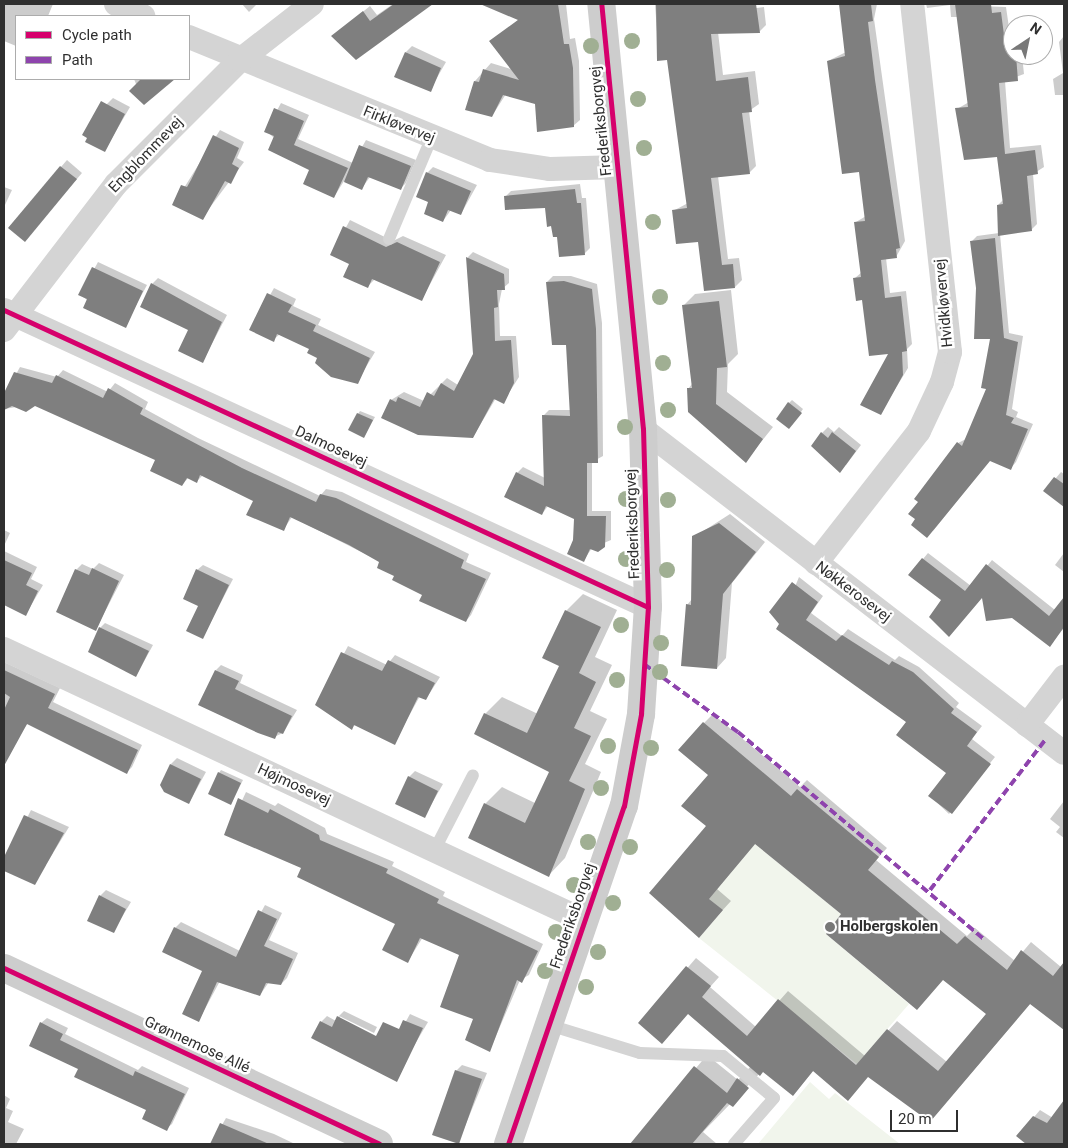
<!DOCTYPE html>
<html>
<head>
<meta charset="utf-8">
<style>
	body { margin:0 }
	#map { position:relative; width:1068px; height:1148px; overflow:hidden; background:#fff; font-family:Roboto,sans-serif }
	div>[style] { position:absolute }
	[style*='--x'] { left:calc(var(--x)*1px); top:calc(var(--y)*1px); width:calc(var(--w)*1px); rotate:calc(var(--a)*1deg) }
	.green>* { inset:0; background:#f1f5ec }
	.shadow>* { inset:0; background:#0003 }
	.building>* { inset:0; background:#7f7f7f }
	.lane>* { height:12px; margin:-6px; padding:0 6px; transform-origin:6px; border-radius:6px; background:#d4d4d4 }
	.street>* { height:24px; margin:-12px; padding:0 12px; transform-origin:12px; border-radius:12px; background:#d4d4d4 }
	.secondary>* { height:28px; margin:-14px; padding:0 14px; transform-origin:14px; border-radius:14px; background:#cdcdcd }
	.quiet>* { height:4px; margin-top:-2px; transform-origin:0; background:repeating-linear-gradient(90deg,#8e44ad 0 8px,transparent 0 12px) }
	.cycleway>* { height:5px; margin:-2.5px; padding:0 2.5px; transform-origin:2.5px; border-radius:2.5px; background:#d6006c }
	.trees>* { width:16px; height:16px; margin:-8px; border-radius:50%; background:#a0af93 }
	.dots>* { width:14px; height:14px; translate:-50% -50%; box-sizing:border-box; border:2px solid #fff; border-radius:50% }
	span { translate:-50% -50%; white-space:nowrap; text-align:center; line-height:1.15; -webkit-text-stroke:5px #fff; paint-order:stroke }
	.street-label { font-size:15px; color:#2f2f2f }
	.poi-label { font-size:15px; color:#2f2f2f; font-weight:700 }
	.left { translate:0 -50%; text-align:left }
	.frame { position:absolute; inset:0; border:5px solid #2f2f2f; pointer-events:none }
	.legend { position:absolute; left:15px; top:15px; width:175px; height:65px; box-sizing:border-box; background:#fff; border:1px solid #acacac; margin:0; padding:6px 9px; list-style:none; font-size:15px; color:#2f2f2f }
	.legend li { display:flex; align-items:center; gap:10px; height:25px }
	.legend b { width:25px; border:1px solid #acacac }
	.north { position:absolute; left:1003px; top:15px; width:50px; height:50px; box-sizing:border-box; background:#fff; border:1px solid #acacac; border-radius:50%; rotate:34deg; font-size:14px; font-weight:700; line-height:20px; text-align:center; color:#2f2f2f }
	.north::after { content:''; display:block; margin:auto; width:18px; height:22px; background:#787878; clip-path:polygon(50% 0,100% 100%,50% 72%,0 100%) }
	.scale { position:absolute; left:890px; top:1110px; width:68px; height:22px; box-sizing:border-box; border:2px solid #2f2f2f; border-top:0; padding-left:6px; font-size:15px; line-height:18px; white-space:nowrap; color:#2f2f2f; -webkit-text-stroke:4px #fff; paint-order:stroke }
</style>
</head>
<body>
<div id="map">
	<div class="green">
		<div style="clip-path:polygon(755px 844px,841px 914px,826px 934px,909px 1004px,857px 1064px,699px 938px,723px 910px,709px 899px)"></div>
		<div style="clip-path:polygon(810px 1082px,829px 1099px,835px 1093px,900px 1144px,758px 1144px)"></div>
	</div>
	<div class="shadow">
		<div style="clip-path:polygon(4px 4px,53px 4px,48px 16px,16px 16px,16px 46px,4px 41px)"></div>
		<div style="clip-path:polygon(242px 4px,257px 4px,249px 12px)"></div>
		<div style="clip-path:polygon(393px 4px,431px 4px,357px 58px,333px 36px,370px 6px,377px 15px)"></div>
		<div style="clip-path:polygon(498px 4px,566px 4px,570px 39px,575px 38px,579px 61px,580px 120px,573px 126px,537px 103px,506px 94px,492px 116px,475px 81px,491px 63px,517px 71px,509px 28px,519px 19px,496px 10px)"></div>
		<div style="clip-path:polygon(655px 4px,741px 4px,742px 10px,764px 7px,766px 25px,759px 32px,718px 32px,723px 75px,755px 71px,759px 104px,749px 111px,756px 166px,749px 173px,718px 176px,728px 259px,739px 258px,742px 280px,735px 287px,673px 211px,688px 203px,668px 59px,659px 60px)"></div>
		<div style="clip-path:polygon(840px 4px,877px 4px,874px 19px,905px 241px,896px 257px,886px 258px,890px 293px,906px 291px,912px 344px,907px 349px,908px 368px,880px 414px,890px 352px,855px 278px,862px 272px,856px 222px,866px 216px,860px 171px,828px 61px,846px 52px)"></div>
		<div style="clip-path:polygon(926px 4px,1006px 7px,1013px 55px,1022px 55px,1024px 74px,1005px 81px,1010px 148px,1041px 145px,1044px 167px,1033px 174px,1037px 224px,1031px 230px,1000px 234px,1009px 333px,1023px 336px,1012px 409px,1018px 412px,1016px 417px,1033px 424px,1016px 462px,1011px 468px,990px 460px,933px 531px,958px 443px,966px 439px,988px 388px,992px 338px,977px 288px,971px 242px,977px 236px,999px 233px,998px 205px,1003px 200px,998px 155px,957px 109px,969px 102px,958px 17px,951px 17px,950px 5px,927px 8px)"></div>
		<div style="clip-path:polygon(1064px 36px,1064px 95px,1055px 95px,1053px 79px,1063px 73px,1059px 42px)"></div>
		<div style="clip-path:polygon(412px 46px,446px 62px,430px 90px,406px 52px)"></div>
		<div style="clip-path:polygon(134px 79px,170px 79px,144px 104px)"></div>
		<div style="clip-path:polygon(113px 98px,130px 107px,105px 150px,107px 104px)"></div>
		<div style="clip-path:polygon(281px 103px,309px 115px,298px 139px,353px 163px,366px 140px,416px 160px,406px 183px,400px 189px,370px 177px,362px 188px,344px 181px,334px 197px,311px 169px,266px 131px)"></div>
		<div style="clip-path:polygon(220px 130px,244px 142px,237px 158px,244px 162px,202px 218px,174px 204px)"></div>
		<div style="clip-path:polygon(67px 160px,82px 173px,30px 234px,9px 227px)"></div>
		<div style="clip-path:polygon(433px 167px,477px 185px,461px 214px,451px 210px,443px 221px,430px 201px,427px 173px)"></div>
		<div style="clip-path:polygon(580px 184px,582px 198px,586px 198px,590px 248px,584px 254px,558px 236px,547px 207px,506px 196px,511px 191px)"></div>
		<div style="clip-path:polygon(4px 187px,12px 190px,4px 207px)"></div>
		<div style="clip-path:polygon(350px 220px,393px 241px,403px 236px,446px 255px,422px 299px,375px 279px,368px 286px,350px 263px,331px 255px)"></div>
		<div style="clip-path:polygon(473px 252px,509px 269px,509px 283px,502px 289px,499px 304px,500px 336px,516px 336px,519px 377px,503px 402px,496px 398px,473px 437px,391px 400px,404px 392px,424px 401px,447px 378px,458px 385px,474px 355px,468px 257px)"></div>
		<div style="clip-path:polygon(98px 262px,147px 285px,125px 326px,80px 295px)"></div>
		<div style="clip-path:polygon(553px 276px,571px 276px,597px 284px,602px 323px,603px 456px,592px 462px,592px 511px,611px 511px,611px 540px,592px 548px,584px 560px,574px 541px,575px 518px,548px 506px,542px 514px,517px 473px,523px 467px,545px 478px,543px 416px,549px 410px,571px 410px,567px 344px,547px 282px)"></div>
		<div style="clip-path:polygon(158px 278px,227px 315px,203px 361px,190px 329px,152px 284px)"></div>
		<div style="clip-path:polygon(274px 288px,296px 299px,293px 306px,321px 319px,318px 325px,375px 352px,357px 382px,311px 348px,280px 334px,273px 340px,251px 329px)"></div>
		<div style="clip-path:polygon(731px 290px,738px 354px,728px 364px,727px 392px,773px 427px,746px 461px,688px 389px,692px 384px,683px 306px,695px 294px)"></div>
		<div style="clip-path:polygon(20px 367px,57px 377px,63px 370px,108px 392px,115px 383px,148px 402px,145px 409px,198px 438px,320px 496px,326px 489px,342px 492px,469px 554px,466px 562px,491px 573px,471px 615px,466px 621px,381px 562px,292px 517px,283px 530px,255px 500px,203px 475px,197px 481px,189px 477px,182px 485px,157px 459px,35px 404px,4px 409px,4px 396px)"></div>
		<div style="clip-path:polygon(792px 400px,803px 409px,792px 425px,789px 403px)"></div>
		<div style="clip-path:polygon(360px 411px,375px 417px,364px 437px,358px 414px)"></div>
		<div style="clip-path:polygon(828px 427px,834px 432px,839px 427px,861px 445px,846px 465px,822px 433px)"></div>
		<div style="clip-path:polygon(1061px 472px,1064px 474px,1064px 505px,1045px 491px)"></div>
		<div style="clip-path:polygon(730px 514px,765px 542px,732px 583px,726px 658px,717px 668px,687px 605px,692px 599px,694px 537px)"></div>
		<div style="clip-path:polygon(4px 530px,10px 533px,4px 546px)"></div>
		<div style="clip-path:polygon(4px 551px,37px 567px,31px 579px,43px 585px,26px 614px,4px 604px,8px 589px,4px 587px)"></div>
		<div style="clip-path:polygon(928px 553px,971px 586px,992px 560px,1055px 610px,1064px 599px,1064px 628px,1055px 639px,983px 596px,942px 600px,923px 559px)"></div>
		<div style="clip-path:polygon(1064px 553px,1064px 572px,1055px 565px)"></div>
		<div style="clip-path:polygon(99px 563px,124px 575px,96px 629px,76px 570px,82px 564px,93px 569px)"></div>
		<div style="clip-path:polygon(203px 565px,233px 579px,203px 637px,197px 570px)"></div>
		<div style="clip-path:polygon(799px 577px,823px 596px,811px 613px,842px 636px,848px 629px,895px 660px,899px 656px,919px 667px,959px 703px,956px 707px,982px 726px,972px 739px,995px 757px,949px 814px,930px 796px,948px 772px,908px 721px,778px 628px)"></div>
		<div style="clip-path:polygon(583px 594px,617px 610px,595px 657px,612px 665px,590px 711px,607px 719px,585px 764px,601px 772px,565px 858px,549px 875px,485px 804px,502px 787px,535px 803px,550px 772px,485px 714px,502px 697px,538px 714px,561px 665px,566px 611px)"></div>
		<div style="clip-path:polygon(105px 623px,153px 645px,136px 676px,100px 628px)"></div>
		<div style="clip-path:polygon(348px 646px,387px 665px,395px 655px,440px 677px,426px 699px,420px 696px,394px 743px,356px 724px,352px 728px,317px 705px)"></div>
		<div style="clip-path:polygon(4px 662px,60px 688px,53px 702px,142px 745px,132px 767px,126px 773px,28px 723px,13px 743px,4px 738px)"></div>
		<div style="clip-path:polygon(221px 665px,243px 675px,240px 683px,297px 710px,283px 733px,274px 737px,216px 670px)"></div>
		<div style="clip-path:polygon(713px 714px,800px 787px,807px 780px,887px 848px,876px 860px,967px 936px,975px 928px,1015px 961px,1031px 942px,1061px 967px,1064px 963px,1064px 1019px,1059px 1024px,1031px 1003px,930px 1121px,869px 1076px,814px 1070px,793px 1095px,763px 1070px,703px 1132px,717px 1144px,632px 1144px,707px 1055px,738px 1080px,751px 1066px,688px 1013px,640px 1023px,696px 958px,719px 977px,710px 987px,756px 1027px,788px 991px,865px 1056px,897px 1021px,947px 1062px,987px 1013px,943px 979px,917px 1008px,843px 914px,756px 843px,717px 889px,731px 901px,699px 936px,709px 775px,704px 723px)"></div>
		<div style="clip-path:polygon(177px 758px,206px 772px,189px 803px,171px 764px)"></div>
		<div style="clip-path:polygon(221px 770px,243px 780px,231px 804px,219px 773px)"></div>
		<div style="clip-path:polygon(415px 771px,443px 784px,424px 817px,409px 777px)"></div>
		<div style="clip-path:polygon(246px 792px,275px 806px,278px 803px,325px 828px,327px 834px,394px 862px,392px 866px,445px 892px,443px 896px,543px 944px,529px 975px,520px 980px,490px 1050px,461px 955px,423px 937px,408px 961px,397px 923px,302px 867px,226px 835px)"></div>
		<div style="clip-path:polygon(1064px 801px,1064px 838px,1056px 832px,1060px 827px,1050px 819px)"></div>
		<div style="clip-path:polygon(31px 810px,69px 827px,34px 884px,4px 864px)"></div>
		<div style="clip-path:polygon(106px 890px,131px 902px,113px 932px,100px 896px)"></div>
		<div style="clip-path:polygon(265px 905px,282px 913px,269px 940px,298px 953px,287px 978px,281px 984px,269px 982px,260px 995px,220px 981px,199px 1020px,204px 970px,175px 928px,181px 922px,240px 951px)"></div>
		<div style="clip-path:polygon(344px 1011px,377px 1027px,374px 1033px,339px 1016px)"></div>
		<div style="clip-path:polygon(410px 1014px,428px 1022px,411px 1051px,394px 1043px)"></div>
		<div style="clip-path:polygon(327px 1016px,336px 1021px,339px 1016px,364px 1054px,321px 1022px)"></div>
		<div style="clip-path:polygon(47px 1018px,68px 1028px,65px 1034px,138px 1070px,142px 1066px,189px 1088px,172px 1124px,166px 1129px,148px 1109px,80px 1068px,41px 1023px)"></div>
		<div style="clip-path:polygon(462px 1065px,487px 1073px,458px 1143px,456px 1071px)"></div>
		<div style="clip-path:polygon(4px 1095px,10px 1099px,6px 1108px,13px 1111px,8px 1122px,24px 1129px,16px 1144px,4px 1144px)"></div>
		<div style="clip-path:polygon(1064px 1102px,1063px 1144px,1028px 1144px,1018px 1136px,1040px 1110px,1053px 1118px)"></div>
		<div style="clip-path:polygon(226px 1118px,274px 1134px,295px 1144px,211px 1144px)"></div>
	</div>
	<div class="building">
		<div style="clip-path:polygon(394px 4px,433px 4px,356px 60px,331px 36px,363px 11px,370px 21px)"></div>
		<div style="clip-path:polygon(480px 4px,558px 4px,564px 44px,569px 44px,573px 68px,574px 127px,537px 132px,535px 104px,503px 95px,492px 117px,465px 110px,474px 81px,479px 82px,483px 69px,519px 80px,489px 41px,518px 20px)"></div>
		<div style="clip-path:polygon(656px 4px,756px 4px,760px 33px,711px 34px,716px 81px,748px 77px,752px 112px,742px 113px,750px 174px,711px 178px,722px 265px,733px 264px,735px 288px,704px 291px,698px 242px,676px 244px,672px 210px,687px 208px,667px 60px,657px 61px)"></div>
		<div style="clip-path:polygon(839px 4px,871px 4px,873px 21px,868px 22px,875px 80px,900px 248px,896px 249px,897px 258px,881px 260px,885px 298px,901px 296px,907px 351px,902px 352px,903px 375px,881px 415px,860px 405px,888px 354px,869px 356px,862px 300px,856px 301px,853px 278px,861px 277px,854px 222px,865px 221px,859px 172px,842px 174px,827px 61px,845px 56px)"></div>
		<div style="clip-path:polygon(955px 4px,991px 4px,992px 13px,1001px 12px,1006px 50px,1013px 50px,1016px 55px,1018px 81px,999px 83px,1001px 109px,1005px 154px,1035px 150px,1038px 174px,1027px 176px,1032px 231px,998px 236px,997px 205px,1003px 204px,997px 157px,964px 160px,955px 108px,968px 107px)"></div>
		<div style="clip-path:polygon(405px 52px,441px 68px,431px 92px,394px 77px)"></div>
		<div style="clip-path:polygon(141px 79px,175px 79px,144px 105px,129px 91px)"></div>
		<div style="clip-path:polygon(101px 101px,125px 114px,105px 152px,85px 142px,87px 138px,82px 135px)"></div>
		<div style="clip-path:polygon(274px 108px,304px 121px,294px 145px,348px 168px,334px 198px,303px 184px,309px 170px,268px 150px,274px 136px,264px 132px)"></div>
		<div style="clip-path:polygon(213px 135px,239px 148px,232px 164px,239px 168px,231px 184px,225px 181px,203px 220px,172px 205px,181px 185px,187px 187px,191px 180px)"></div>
		<div style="clip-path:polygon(359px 145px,411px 166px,401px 190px,368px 177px,362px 190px,344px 182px)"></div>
		<div style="clip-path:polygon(60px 166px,77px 179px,25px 242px,8px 228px)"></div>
		<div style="clip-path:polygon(426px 172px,471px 191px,461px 215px,448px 210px,443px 222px,424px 214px,428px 202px,416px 197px)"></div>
		<div style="clip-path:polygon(575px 189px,577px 203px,581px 203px,585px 255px,559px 257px,557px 237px,553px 237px,551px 226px,547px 227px,545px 208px,505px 210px,504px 196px)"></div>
		<div style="clip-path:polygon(343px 226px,386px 247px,397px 242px,440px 262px,422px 301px,372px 279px,368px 288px,343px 277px,349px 264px,330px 255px)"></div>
		<div style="clip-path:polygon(995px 238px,1004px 338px,1018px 342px,1006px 415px,1014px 418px,1011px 423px,1028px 429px,1011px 470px,990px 461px,927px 538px,911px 525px,915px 519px,908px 514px,918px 502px,914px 499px,957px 442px,962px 446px,986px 389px,981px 388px,990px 339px,974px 339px,976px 288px,970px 241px)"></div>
		<div style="clip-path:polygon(466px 257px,504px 274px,505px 290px,497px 290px,498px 307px,494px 308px,495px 341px,511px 340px,514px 383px,504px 404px,494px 399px,473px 438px,418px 435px,381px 418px,390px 399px,396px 402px,398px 397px,420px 407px,427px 392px,434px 396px,441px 383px,454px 391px,473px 354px)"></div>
		<div style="clip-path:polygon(92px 267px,143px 291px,126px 328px,83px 308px,87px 299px,78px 295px)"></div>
		<div style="clip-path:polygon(564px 281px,592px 289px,596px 329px,598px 463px,587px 463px,587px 516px,606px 516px,605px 547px,598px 552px,590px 549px,584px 562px,567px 554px,573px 540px,574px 519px,546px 506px,542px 515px,504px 497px,516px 472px,544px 486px,542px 415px,570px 416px,566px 345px,552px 345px,546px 282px)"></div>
		<div style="clip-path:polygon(151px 283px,222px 322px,203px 363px,178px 351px,188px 330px,140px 307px)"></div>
		<div style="clip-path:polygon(267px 293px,292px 305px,288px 312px,316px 325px,313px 331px,370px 358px,358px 384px,331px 377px,315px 363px,317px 358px,307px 353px,309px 349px,277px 334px,274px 342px,249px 330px)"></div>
		<div style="clip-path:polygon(719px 301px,727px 367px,717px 368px,716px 404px,763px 439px,746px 463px,688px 412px,687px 388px,692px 388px,682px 305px)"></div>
		<div style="clip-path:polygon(14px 372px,52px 383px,56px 375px,103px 398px,108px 388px,143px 408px,140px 414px,242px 468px,316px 502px,320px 494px,336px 498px,464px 560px,461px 568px,486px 579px,466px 622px,419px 601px,422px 595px,392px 580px,394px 576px,377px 568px,379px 562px,349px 545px,290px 517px,284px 531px,246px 515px,253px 501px,200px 475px,197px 483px,187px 478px,182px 486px,150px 471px,155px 460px,35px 406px,26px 412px,12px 406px,4px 410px,4px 393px)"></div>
		<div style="clip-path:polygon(788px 402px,802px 413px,789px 429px,776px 419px)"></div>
		<div style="clip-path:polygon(357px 413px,373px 420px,364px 438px,348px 430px)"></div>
		<div style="clip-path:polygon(821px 432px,828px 438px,832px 432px,856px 451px,840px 473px,811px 446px)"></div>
		<div style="clip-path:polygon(1054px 477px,1064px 484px,1064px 507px,1043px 491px)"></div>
		<div style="clip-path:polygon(719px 523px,756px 552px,723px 594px,717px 669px,681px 666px,686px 604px,691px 605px,692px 536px)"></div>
		<div style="clip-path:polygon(922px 558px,965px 591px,986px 564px,1049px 616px,1064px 597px,1064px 627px,1050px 647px,1012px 618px,986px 621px,982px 598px,949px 637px,929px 617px,941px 600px,908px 575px)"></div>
		<div style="clip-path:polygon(4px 560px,32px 573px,26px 585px,38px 591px,26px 616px,4px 605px)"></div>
		<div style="clip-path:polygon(92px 568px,119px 581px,96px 631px,56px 612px,75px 569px,89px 575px)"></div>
		<div style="clip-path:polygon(196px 569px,229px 585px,203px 639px,186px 631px,198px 606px,183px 599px)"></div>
		<div style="clip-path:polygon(792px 582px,818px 602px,806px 620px,836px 641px,842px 635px,889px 665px,892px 661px,913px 672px,954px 709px,951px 713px,977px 732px,967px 746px,991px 764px,952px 814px,928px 796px,946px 773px,896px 735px,906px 722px,776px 629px,779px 624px,769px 612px)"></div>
		<div style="clip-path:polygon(565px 610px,601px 627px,579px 673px,596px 682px,574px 728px,591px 736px,569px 781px,585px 789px,549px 877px,468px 838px,484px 803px,525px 823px,549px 772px,474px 734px,484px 713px,527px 733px,559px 666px,542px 658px)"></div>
		<div style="clip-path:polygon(99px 627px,149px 651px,136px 677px,88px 652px)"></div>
		<div style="clip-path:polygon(341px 652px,382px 671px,388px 660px,435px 683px,426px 700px,418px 697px,395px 745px,354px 725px,352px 730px,315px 705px)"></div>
		<div style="clip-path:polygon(4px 670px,55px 694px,48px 708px,138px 750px,127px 774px,27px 724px,4px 766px,4px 710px,10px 697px,4px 693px)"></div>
		<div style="clip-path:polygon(215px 670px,239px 681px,235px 689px,292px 716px,283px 734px,278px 732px,275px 739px,258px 733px,198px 705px)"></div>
		<div style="clip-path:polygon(703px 722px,791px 796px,797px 789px,879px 857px,868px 870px,957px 944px,965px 936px,1007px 970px,1021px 950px,1053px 976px,1064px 962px,1064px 1030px,1030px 1004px,930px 1122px,868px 1077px,848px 1101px,813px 1071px,793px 1096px,763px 1072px,760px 1076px,688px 1014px,662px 1044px,638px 1023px,686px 966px,711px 986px,702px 997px,747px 1036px,778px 999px,856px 1065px,887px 1029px,938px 1071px,986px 1014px,943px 980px,917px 1010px,826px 934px,841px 914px,755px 844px,709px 899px,723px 910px,699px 938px,649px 893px,706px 826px,681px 806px,708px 775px,678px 750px)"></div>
		<div style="clip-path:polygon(170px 764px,201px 779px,189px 804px,164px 792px,160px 785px)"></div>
		<div style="clip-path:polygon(218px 772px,241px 783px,231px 805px,208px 794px)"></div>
		<div style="clip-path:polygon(408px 776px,438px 791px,425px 818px,395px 804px)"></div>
		<div style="clip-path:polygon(238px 798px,268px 813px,270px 809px,319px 835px,320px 840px,388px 869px,386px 873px,439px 899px,437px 903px,538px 951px,522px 983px,517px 980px,490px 1052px,465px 1040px,473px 1019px,440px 1007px,459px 955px,420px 938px,408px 963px,382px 950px,395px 924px,297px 877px,301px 868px,224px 835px)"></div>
		<div style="clip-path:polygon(24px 815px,64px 833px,35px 885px,4px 871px,4px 857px)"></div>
		<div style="clip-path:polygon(99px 895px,126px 909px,114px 933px,87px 921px)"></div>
		<div style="clip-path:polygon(258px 910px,277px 919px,264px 946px,293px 959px,281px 985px,266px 983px,260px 996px,217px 982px,199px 1022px,182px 1014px,202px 971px,162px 952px,174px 927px,236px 957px)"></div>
		<div style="clip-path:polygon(337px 1016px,376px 1036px,383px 1022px,399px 1029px,403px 1020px,423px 1028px,397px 1082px,311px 1038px,320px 1021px,332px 1027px)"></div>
		<div style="clip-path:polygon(40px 1022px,63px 1034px,60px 1040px,133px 1076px,135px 1071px,185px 1094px,167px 1131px,142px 1119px,146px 1110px,74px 1077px,78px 1069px,29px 1046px)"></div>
		<div style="clip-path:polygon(694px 1066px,727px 1093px,737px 1078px,749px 1088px,733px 1107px,727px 1103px,692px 1144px,630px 1144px)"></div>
		<div style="clip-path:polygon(455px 1070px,482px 1079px,459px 1144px,432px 1135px)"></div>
		<div style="clip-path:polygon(1064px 1100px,1064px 1144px,1026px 1144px,1016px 1136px,1033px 1116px,1047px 1123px)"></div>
		<div style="clip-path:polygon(220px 1123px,269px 1144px,210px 1144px)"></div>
	</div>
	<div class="lane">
		<div style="--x:389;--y:239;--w:108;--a:-67.2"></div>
		<div style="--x:434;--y:851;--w:85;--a:-62.8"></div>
		<div style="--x:549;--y:1025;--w:95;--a:17.1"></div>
		<div style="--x:640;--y:1053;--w:83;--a:2.1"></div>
		<div style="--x:723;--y:1056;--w:66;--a:39.5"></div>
		<div style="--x:774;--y:1098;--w:61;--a:131"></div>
	</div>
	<div class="street">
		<div style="--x:116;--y:4;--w:30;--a:24"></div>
		<div style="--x:189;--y:37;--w:325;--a:22.2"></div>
		<div style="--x:490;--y:160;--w:61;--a:8.5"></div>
		<div style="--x:550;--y:169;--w:69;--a:-1.7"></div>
		<div style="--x:4;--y:310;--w:709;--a:24.76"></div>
		<div style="--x:4;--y:330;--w:184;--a:-52.5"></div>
		<div style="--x:116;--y:184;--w:175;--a:-45"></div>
		<div style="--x:240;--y:60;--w:91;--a:-37.9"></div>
		<div style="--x:643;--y:429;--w:531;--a:37.58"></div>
		<div style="--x:816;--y:563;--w:167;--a:-52"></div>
		<div style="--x:919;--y:431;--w:54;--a:-64.9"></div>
		<div style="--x:942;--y:382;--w:31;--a:-75"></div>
		<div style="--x:950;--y:352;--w:350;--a:-96.2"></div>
		<div style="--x:4;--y:649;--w:642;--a:25.09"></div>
		<div style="--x:1027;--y:725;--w:61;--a:-52.4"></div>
	</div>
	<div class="secondary">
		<div style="--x:4;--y:968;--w:414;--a:25.1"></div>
		<div style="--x:508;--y:1144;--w:357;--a:-71.1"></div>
		<div style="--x:624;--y:806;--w:94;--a:-79.5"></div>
		<div style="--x:641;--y:714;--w:107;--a:-86.3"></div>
		<div style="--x:648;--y:607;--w:178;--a:-91.6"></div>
		<div style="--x:643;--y:429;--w:427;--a:-95.6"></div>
	</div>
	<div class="quiet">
		<div style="--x:644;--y:664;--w:116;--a:35.9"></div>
		<div style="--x:738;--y:732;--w:322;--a:40.1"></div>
		<div style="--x:930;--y:890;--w:190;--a:-52.5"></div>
	</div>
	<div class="cycleway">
		<div style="--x:4;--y:310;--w:709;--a:24.76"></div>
		<div style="--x:4;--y:968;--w:414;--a:25.1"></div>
		<div style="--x:508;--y:1144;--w:357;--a:-71.1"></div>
		<div style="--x:624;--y:806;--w:94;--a:-79.5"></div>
		<div style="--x:641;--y:714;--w:107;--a:-86.3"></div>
		<div style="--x:648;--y:607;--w:178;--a:-91.6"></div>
		<div style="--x:643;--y:429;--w:427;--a:-95.6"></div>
	</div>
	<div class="trees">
		<div style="left:632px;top:41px"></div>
		<div style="left:591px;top:46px"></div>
		<div style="left:638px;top:99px"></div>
		<div style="left:644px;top:148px"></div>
		<div style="left:653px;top:222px"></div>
		<div style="left:660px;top:297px"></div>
		<div style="left:663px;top:363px"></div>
		<div style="left:668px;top:410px"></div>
		<div style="left:625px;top:427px"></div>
		<div style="left:626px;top:499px"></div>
		<div style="left:668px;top:500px"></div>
		<div style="left:626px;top:559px"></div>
		<div style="left:667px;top:570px"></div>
		<div style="left:621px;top:625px"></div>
		<div style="left:661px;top:643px"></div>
		<div style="left:660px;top:672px"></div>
		<div style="left:617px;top:680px"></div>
		<div style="left:608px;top:746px"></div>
		<div style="left:651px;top:748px"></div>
		<div style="left:601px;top:788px"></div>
		<div style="left:588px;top:842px"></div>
		<div style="left:630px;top:847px"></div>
		<div style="left:574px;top:885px"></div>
		<div style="left:613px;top:903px"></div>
		<div style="left:556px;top:932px"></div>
		<div style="left:598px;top:952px"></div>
		<div style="left:545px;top:971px"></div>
		<div style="left:586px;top:987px"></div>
	</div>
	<div class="dots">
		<div style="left:830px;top:927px;background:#787878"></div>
	</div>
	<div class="street-label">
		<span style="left:601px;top:121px;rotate:-96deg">Frederiksborgvej</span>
		<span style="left:399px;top:125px;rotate:22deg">Firkløvervej</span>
		<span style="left:146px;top:155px;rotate:-46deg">Engblommevej</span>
		<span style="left:944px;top:303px;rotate:-95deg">Hvidkløvervej</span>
		<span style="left:331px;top:447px;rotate:25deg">Dalmosevej</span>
		<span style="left:633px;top:524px;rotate:-92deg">Frederiksborgvej</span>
		<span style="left:853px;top:592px;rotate:37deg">Nøkkerosevej</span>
		<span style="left:294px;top:785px;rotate:25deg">Højmosevej</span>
		<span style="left:573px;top:916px;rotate:-71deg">Frederiksborgvej</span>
		<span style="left:197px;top:1045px;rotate:25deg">Grønnemose Allé</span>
	</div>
	<div class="poi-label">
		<span class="left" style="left:840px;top:927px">Holbergskolen</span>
	</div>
	<div class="frame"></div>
	<ul class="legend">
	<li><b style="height:6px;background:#d6006c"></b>Cycle path</li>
	<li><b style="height:6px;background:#8e44ad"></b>Path</li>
	</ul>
	<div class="north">N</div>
	<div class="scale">20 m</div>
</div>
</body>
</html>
